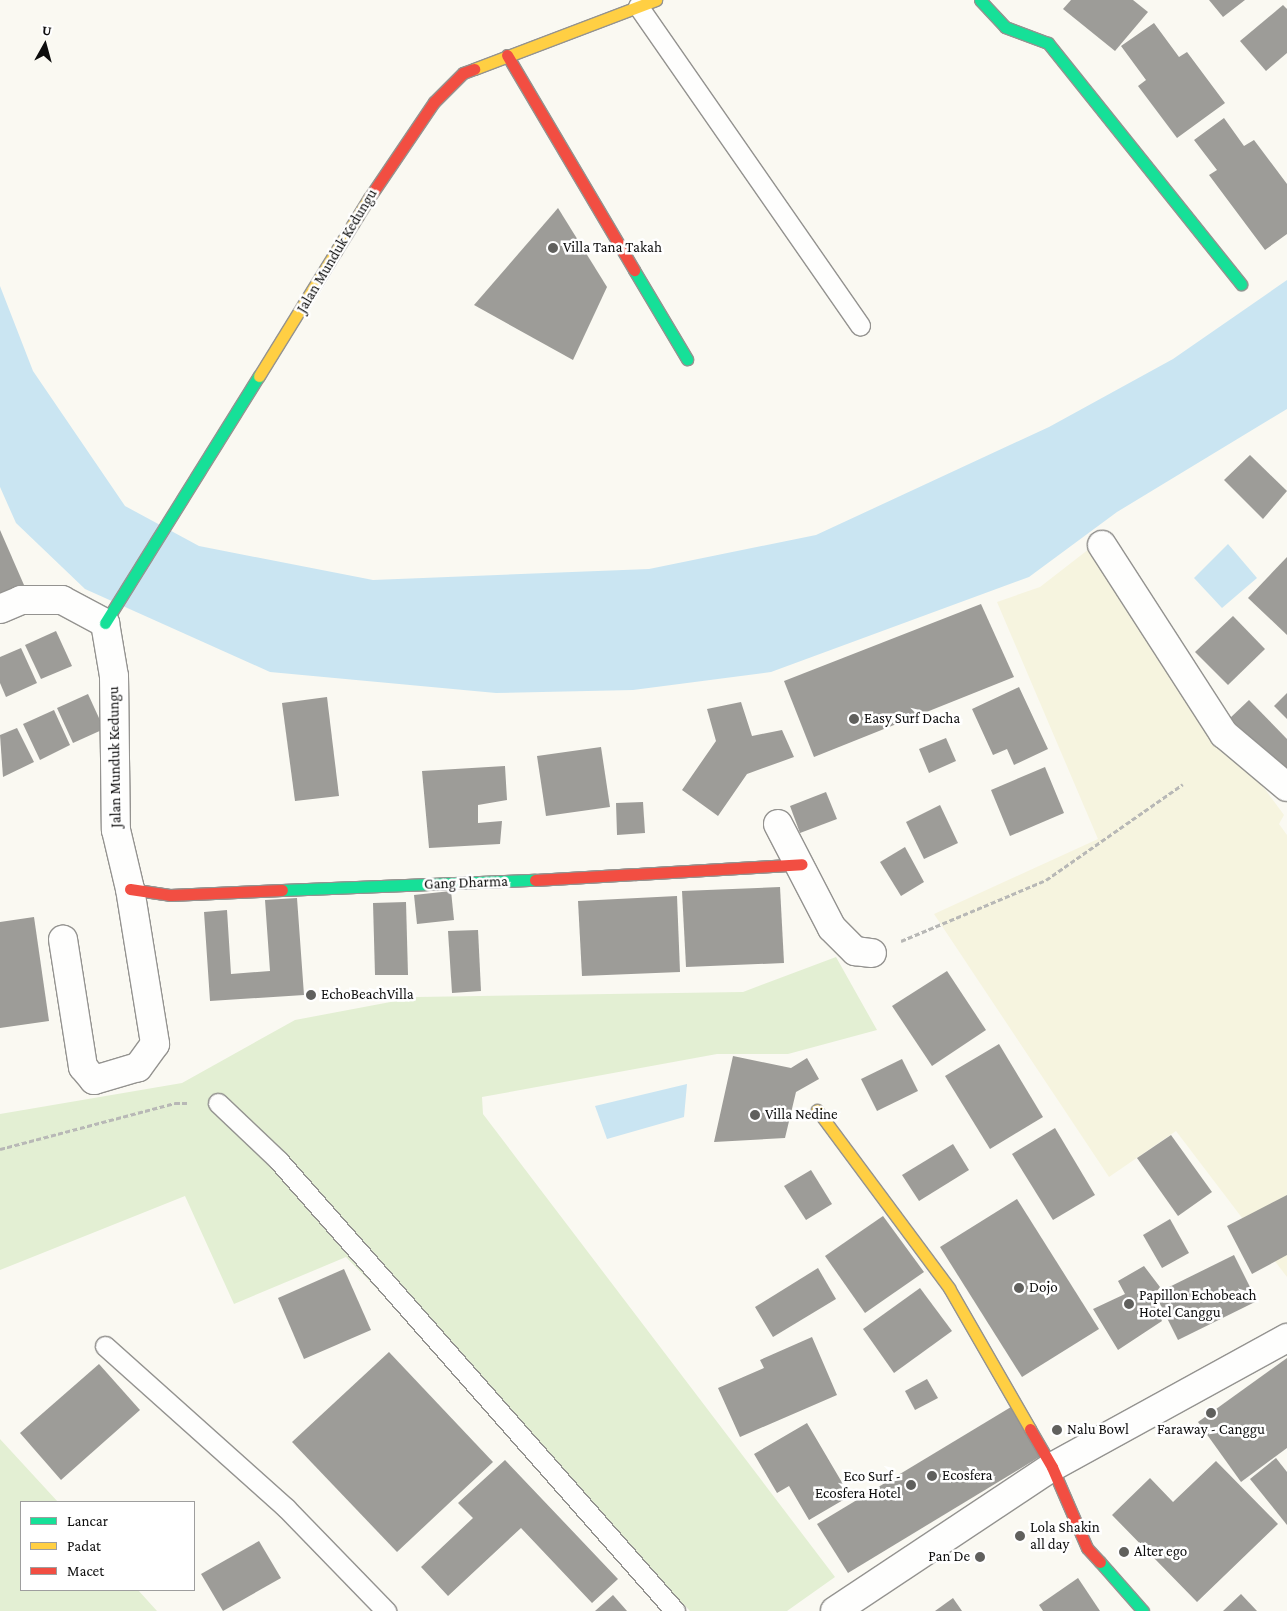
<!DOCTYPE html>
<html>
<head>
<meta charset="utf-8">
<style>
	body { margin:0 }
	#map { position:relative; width:1287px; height:1611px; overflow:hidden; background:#faf9f2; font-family:"Crimson Pro",serif }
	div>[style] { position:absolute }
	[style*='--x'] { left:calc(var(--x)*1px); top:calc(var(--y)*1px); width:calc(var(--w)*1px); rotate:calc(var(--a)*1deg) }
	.farmland>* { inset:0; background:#f6f4df }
	.green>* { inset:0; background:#e3efd3 }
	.water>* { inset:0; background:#cae5f2 }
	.building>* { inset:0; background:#9d9c98 }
	.path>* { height:3px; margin-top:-1.5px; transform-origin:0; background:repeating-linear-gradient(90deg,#b8b8b6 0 5px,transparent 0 7.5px) }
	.roads { filter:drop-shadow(1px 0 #949390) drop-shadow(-1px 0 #949390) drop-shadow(0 1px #949390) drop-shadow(0 -1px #949390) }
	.lane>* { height:19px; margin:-9.5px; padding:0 9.5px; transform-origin:9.5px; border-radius:9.5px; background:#fefefd }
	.street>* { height:28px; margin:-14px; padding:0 14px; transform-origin:14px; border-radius:14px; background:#fefefd }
	.fast>* { height:11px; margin:-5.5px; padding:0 5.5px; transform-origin:5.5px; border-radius:5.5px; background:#16e098 }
	.slow>* { height:11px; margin:-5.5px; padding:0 5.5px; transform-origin:5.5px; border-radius:5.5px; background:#ffcf43 }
	.jam>* { height:11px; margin:-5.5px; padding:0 5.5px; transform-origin:5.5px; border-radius:5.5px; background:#f24e42 }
	.dots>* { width:14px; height:14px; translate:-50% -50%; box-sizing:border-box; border:2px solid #fff; border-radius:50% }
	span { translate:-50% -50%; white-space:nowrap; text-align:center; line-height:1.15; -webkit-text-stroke:5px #fff; paint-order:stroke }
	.poi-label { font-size:15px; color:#0d0d0d }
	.left { translate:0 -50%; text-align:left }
	.right { translate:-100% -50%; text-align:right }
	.street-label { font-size:15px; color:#0d0d0d }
	.legend { position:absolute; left:20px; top:1501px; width:175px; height:90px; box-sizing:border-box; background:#fff; border:1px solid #9e9e9e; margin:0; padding:6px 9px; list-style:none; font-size:15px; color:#0d0d0d }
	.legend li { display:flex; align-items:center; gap:10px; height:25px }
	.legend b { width:25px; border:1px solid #9e9e9e }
	.north { position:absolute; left:20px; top:20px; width:50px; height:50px; -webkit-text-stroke:4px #fff; paint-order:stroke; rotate:7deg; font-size:14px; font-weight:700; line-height:20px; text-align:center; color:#0d0d0d }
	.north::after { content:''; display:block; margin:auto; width:18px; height:22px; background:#0d0d0d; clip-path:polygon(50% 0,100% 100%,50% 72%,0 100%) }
</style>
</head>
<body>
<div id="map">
	<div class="farmland">
		<div style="clip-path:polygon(1089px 549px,1284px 815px,1279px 824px,1287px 835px,1287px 1277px,1176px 1131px,1109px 1177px,934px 914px,1098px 839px,997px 602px,1040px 587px)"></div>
	</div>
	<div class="green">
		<div style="clip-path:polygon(836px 957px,877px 1030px,788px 1054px,717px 1054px,482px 1097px,483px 1114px,835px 1577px,787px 1611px,690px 1611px,346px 1257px,234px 1304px,185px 1196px,0 1270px,0 1114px,182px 1083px,295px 1020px,417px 997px,743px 992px)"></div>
		<div style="clip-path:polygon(0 1439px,58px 1502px,21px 1502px,21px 1590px,138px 1590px,157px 1611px,0 1611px)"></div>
	</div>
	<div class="water">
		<div style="clip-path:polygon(1287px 280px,1287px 409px,1117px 512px,1029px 577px,771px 672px,633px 690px,496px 693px,270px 672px,85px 589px,16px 523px,0 487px,0 286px,33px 371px,125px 506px,199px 546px,373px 580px,649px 569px,816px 535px,1049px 427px,1173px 359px)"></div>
		<div style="clip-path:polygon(1228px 544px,1257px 578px,1222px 608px,1194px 578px)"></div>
		<div style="clip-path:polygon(687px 1084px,684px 1117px,607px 1139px,595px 1106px)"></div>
	</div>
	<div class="building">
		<div style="clip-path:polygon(1071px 0,1133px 0,1148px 12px,1115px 51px,1063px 9px)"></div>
		<div style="clip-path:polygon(1209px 0,1245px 0,1223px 17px)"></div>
		<div style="clip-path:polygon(1283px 5px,1287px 9px,1287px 53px,1266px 71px,1240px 41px)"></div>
		<div style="clip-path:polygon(1154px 23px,1179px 57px,1187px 52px,1225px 103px,1177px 138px,1138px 86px,1146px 80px,1121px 46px)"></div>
		<div style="clip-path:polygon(1224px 118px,1244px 146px,1254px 140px,1287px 184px,1287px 234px,1265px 250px,1209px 175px,1217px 170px,1194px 140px)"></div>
		<div style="clip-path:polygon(558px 208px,607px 287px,573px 360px,474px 305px)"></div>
		<div style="clip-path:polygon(1250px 455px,1287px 491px,1263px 519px,1224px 480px)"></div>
		<div style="clip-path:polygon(0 530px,24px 585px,0 595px)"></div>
		<div style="clip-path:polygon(1287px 557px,1287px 635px,1248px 598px)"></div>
		<div style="clip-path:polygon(981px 604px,1014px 677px,814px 757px,784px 681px)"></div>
		<div style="clip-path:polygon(1233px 616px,1265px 649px,1228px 685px,1195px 652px)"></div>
		<div style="clip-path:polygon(56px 631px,72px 666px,41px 679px,25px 645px)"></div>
		<div style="clip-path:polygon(21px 648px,37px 683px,6px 697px,0 683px,0 657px)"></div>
		<div style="clip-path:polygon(1019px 687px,1048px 749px,1014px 765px,1007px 749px,993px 755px,972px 709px)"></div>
		<div style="clip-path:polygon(1287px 693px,1287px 719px,1274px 706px)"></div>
		<div style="clip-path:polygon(88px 694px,104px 729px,73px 743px,57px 708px)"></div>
		<div style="clip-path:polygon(327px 697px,339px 796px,295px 801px,282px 703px)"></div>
		<div style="clip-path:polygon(1249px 700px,1287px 739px,1287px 781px,1228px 720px)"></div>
		<div style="clip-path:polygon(741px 702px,752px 736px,782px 730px,794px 757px,747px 774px,718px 816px,682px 790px,716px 741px,707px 709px)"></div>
		<div style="clip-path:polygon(54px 710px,70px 745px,40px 760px,23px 724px)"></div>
		<div style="clip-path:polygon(17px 728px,34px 762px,3px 777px,0 735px)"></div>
		<div style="clip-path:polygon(946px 738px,956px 761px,929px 773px,919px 749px)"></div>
		<div style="clip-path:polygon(601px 747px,610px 807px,546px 816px,537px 756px)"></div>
		<div style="clip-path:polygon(505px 766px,507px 800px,478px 805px,478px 823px,502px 821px,500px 844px,429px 848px,422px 771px)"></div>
		<div style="clip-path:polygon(1045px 767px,1064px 813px,1010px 836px,991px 790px)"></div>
		<div style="clip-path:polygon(826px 792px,837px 819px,800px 833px,790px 806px)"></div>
		<div style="clip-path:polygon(643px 802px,645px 833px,617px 835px,616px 803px)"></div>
		<div style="clip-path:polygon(940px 805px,958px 843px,924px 859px,906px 822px)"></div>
		<div style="clip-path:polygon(905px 847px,924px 882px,901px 896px,880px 862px)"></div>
		<div style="clip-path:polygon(780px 887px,784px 963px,686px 967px,682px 891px)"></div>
		<div style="clip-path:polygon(451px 891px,454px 920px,417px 924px,414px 895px)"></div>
		<div style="clip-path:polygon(677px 896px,680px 972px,582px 976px,578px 901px)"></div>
		<div style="clip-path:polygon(297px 898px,304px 995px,210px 1001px,204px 912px,227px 910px,231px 974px,270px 971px,265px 900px)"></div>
		<div style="clip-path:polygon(406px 902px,408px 975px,375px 975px,373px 903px)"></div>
		<div style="clip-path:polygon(34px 917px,49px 1021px,0 1028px,0 922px)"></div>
		<div style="clip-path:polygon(478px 930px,481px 991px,452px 993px,448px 931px)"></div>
		<div style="clip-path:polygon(947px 971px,986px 1030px,932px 1066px,892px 1006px)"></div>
		<div style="clip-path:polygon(999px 1044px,1043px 1117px,990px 1149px,945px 1076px)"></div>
		<div style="clip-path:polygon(733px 1056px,791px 1068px,807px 1058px,819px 1079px,796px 1092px,785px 1138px,714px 1142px)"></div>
		<div style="clip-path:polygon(902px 1059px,918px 1091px,877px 1111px,861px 1079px)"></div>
		<div style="clip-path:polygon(1055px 1128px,1095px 1195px,1053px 1220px,1012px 1154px)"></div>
		<div style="clip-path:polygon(1171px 1135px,1212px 1192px,1178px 1216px,1137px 1158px)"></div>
		<div style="clip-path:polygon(953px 1144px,969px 1170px,919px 1201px,902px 1175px)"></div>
		<div style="clip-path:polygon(811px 1170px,832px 1204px,806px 1220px,784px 1186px)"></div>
		<div style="clip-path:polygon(1287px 1195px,1287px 1255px,1252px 1274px,1227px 1226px)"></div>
		<div style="clip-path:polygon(1017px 1199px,1099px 1329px,1022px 1377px,940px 1247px)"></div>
		<div style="clip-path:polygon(883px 1216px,924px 1272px,865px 1313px,825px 1256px)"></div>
		<div style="clip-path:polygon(1170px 1219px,1189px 1253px,1162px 1268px,1143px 1235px)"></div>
		<div style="clip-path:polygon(1234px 1255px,1257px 1301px,1178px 1340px,1155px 1294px)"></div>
		<div style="clip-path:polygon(1144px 1266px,1160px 1287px,1151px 1299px,1162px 1321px,1118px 1350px,1093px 1309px,1125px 1294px,1118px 1281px)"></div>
		<div style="clip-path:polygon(818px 1268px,836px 1299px,773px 1337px,755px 1307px)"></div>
		<div style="clip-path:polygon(344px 1269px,371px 1330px,304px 1359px,278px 1298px)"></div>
		<div style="clip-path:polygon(920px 1288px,952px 1331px,894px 1373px,863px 1329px)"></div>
		<div style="clip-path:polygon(812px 1337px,837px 1395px,740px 1437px,718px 1388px,764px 1368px,760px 1360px)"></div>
		<div style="clip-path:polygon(389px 1352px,493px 1462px,397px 1552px,292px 1442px)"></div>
		<div style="clip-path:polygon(1287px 1358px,1287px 1448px,1241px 1482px,1198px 1422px)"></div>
		<div style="clip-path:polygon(99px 1364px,140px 1410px,61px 1480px,20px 1433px)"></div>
		<div style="clip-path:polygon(927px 1379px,938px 1398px,915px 1410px,905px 1391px)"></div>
		<div style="clip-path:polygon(1011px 1407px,1041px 1456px,848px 1573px,817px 1524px)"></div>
		<div style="clip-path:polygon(807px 1423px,850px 1496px,809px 1520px,789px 1486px,777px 1493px,754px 1454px)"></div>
		<div style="clip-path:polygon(1276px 1458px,1287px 1472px,1287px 1525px,1250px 1479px)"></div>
		<div style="clip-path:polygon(505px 1460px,618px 1579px,592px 1603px,521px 1528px,448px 1596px,421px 1567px,473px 1518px,458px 1503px)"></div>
		<div style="clip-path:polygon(1216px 1461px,1278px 1524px,1197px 1602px,1112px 1515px,1150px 1478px,1173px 1502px)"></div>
		<div style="clip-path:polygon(259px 1541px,281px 1578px,223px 1611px,201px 1574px)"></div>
		<div style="clip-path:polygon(1078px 1578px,1100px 1611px,1043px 1611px,1039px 1605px)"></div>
		<div style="clip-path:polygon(1241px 1594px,1257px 1611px,1223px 1611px)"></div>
		<div style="clip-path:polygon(613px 1595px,627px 1611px,595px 1611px)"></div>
		<div style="clip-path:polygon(953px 1598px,962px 1611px,935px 1611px)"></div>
	</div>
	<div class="path">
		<div style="--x:901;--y:941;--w:157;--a:-22.8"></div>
		<div style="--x:1046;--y:880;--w:167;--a:-35"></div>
		<div style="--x:0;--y:1149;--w:181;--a:-14.7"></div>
		<div style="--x:175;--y:1103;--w:15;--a:0"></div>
	</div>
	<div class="roads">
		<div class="lane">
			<div style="--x:638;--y:6;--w:389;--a:55.2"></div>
			<div style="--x:218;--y:1103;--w:83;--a:43.5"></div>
			<div style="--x:278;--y:1160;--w:601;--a:48.64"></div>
			<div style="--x:105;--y:1346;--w:243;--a:41.8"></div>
			<div style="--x:286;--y:1508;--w:144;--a:45.8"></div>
		</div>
		<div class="street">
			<div style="--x:1102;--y:545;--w:225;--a:57.2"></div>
			<div style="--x:1224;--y:734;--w:82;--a:40.1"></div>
			<div style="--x:0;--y:609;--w:23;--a:-23"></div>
			<div style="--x:21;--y:600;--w:41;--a:0"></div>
			<div style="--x:62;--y:600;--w:49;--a:28.1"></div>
			<div style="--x:105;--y:623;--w:54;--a:80.4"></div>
			<div style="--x:114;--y:676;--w:154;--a:89.3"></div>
			<div style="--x:116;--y:830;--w:61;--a:76.7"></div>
			<div style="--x:130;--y:889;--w:157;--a:80.8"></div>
			<div style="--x:155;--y:1044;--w:29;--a:126"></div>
			<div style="--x:138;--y:1067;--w:46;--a:163.5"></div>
			<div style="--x:94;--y:1080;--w:17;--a:-130"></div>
			<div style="--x:83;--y:1067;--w:129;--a:-98.9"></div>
			<div style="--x:778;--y:824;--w:117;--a:62.6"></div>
			<div style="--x:832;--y:928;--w:33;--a:45"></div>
			<div style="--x:855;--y:951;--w:17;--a:7"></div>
			<div style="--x:835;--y:1611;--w:260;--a:-33.6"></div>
			<div style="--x:1052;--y:1467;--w:268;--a:-28.8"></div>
		</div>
		<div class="fast">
			<div style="--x:980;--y:0;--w:37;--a:47"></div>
			<div style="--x:1005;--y:27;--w:46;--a:20.4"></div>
			<div style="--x:1048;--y:43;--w:309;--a:51.3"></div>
			<div style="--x:634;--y:270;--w:104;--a:59.2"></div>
			<div style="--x:105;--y:623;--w:291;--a:-58.1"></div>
			<div style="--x:282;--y:890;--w:253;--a:-2.3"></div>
			<div style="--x:1100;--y:1562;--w:65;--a:48.7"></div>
		</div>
		<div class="slow">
			<div style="--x:474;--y:69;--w:195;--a:-20.8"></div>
			<div style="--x:259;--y:376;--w:209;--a:-58.3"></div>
			<div style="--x:817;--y:1110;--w:222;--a:53.4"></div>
			<div style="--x:949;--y:1288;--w:163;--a:60.1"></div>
		</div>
		<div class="jam">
			<div style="--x:507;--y:55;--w:250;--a:59.4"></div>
			<div style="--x:369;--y:198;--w:116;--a:-55.9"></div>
			<div style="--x:434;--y:102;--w:41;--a:-45"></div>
			<div style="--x:463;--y:73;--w:12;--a:-20"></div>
			<div style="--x:535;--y:880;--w:267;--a:-3.4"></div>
			<div style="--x:130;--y:889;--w:40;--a:8.5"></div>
			<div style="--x:170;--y:895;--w:112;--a:-2.6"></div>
			<div style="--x:1030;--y:1429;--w:44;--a:59.9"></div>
			<div style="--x:1052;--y:1467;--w:88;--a:66.6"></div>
			<div style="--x:1087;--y:1548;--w:19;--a:47"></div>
		</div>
	</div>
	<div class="dots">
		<div style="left:553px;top:248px;background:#60605d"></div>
		<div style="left:854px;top:719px;background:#60605d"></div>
		<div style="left:311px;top:995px;background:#60605d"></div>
		<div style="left:755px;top:1115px;background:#60605d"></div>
		<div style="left:1019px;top:1288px;background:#60605d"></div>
		<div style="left:1129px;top:1304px;background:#60605d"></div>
		<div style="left:1211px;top:1413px;background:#60605d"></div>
		<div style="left:1057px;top:1430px;background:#60605d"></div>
		<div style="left:932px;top:1476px;background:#60605d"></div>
		<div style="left:911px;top:1485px;background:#60605d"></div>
		<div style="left:1020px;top:1536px;background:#60605d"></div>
		<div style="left:1124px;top:1552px;background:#60605d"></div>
		<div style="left:980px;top:1557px;background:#60605d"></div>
	</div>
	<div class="poi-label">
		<span class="left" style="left:563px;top:248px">Villa Tana Takah</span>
		<span class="left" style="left:864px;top:719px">Easy Surf Dacha</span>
		<span class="left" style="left:321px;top:995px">EchoBeachVilla</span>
		<span class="left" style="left:765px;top:1115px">Villa Nedine</span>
		<span class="left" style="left:1029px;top:1288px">Dojo</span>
		<span class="left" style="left:1139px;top:1304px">Papillon Echobeach<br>Hotel Canggu</span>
		<span class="left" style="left:1067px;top:1430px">Nalu Bowl</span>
		<span style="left:1211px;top:1430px">Faraway - Canggu</span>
		<span class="right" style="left:901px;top:1485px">Eco Surf -<br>Ecosfera Hotel</span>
		<span class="left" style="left:942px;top:1476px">Ecosfera</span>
		<span class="left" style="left:1030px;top:1536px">Lola Shakin<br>all day</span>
		<span class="left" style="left:1134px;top:1552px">Alter ego</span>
		<span class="right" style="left:970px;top:1557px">Pan De</span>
	</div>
	<div class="street-label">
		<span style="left:337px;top:251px;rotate:-59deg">Jalan Munduk Kedungu</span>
		<span style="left:115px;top:757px;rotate:-91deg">Jalan Munduk Kedungu</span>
		<span style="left:466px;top:883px;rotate:-2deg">Gang Dharma</span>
	</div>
	<ul class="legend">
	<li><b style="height:6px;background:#16e098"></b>Lancar</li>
	<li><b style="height:6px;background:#ffcf43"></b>Padat</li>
	<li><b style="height:6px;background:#f24e42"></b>Macet</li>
	</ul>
	<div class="north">U</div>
</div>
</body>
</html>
